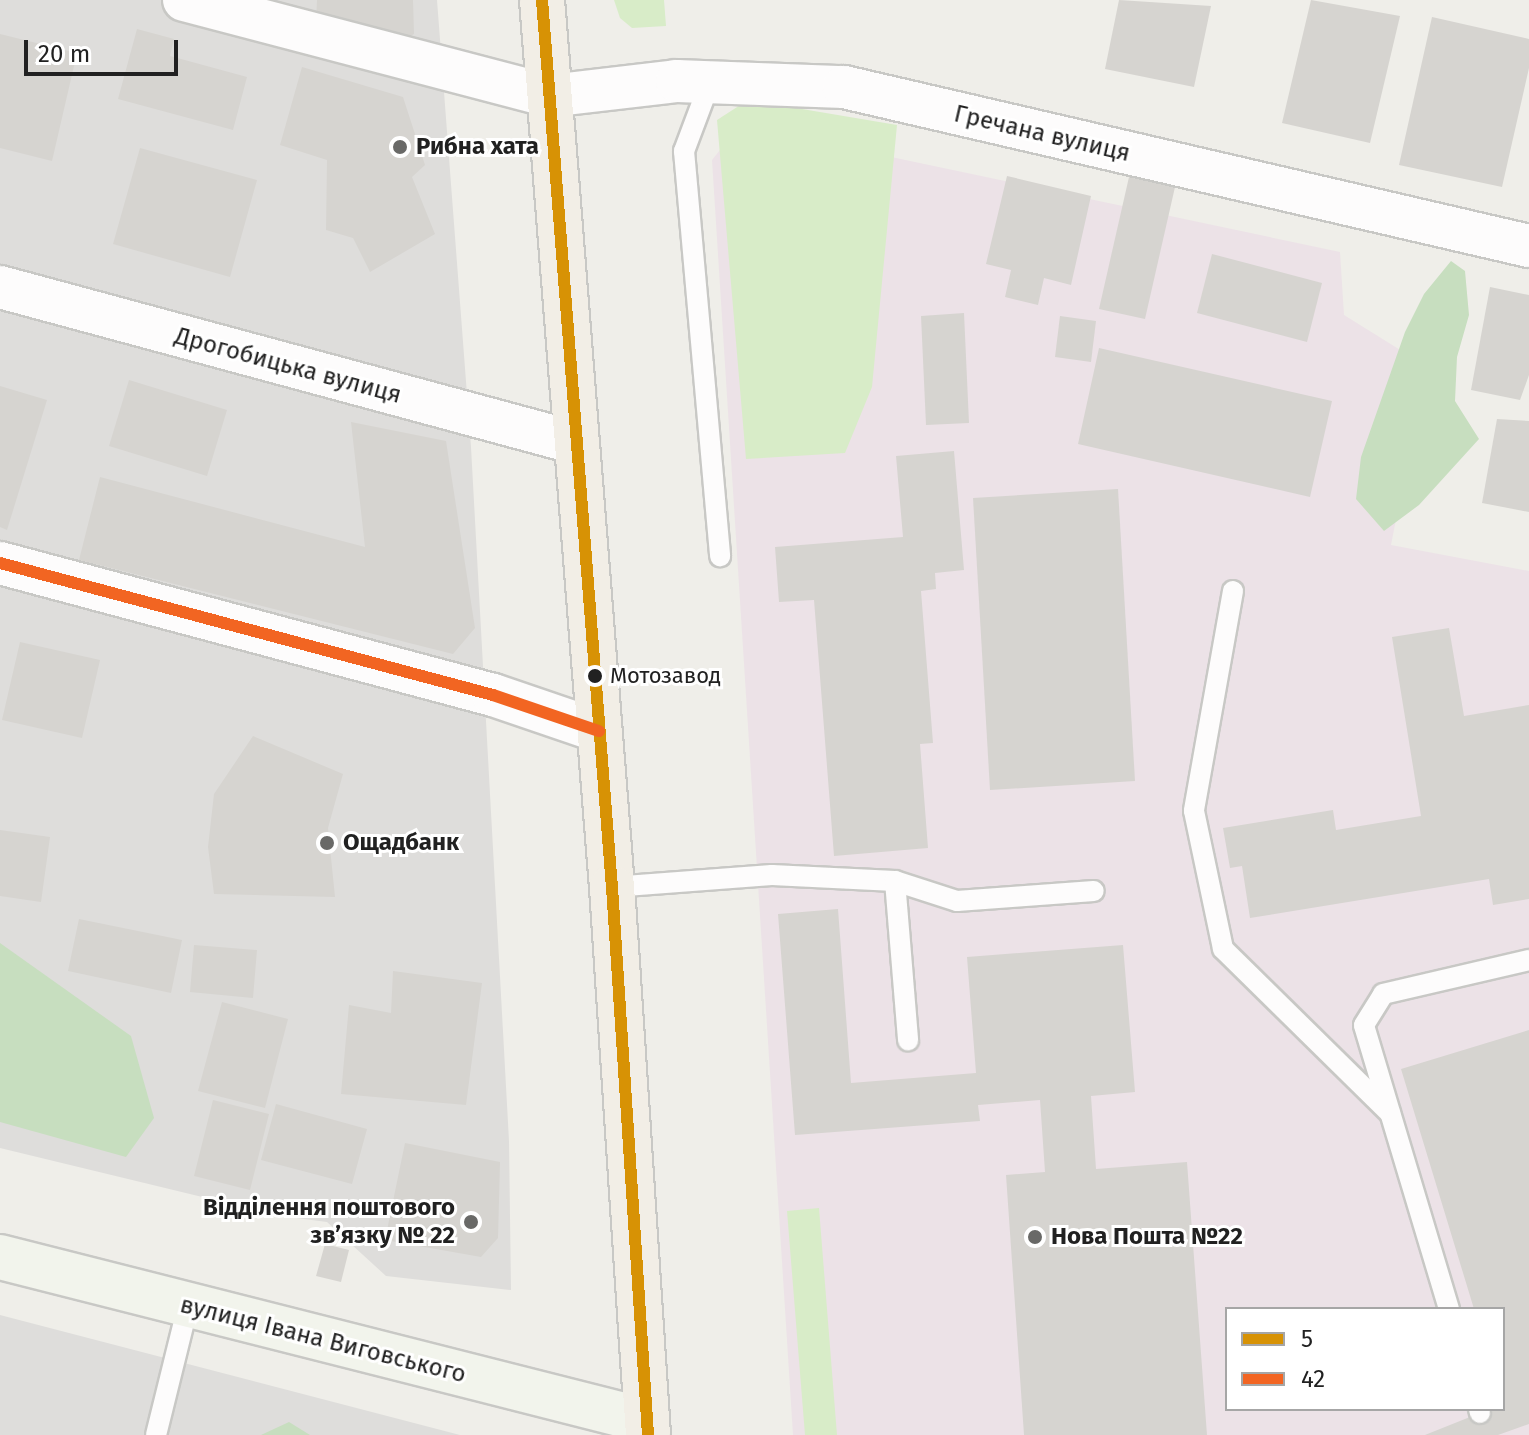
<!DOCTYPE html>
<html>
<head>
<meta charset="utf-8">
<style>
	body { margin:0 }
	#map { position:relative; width:1529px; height:1435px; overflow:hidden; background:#efeee9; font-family:"Fira Sans",sans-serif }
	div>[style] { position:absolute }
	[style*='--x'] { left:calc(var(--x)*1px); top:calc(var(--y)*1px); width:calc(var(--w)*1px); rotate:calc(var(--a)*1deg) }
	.residential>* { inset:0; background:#dedddb }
	.industrial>* { inset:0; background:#ece2e7 }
	.grass>* { inset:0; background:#d8ecc8 }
	.forest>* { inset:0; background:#c7debf }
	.building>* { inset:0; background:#d6d4d0 }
	.roads { filter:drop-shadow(2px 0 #c8c8c5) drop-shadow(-2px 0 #c8c8c5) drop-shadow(0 2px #c8c8c5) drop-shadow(0 -2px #c8c8c5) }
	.lane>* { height:20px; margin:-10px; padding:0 10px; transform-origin:10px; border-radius:10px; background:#fdfcfc }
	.street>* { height:42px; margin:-21px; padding:0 21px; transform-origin:21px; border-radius:21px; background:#fdfcfc }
	.secondary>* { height:44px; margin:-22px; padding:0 22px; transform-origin:22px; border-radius:22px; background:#f2f4ec }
	.primary>* { height:44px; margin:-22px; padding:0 22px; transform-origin:22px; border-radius:22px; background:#f2eee6 }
	.bus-1>* { height:12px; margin:-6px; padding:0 6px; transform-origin:6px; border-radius:6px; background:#d79205 }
	.bus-2>* { height:12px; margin:-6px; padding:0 6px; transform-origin:6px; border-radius:6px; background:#f26522 }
	.dots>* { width:22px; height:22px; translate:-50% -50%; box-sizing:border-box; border:4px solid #fff; border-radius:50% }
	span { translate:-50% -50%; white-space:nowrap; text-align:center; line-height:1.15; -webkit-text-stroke:6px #fff; paint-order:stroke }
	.bus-label { font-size:22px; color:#212121 }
	.left { translate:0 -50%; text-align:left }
	.street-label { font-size:24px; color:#212121 }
	.poi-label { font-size:24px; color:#212121; font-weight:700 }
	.right { translate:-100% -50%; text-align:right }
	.legend { position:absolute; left:1225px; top:1307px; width:280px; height:104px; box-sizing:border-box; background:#fff; border:2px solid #a6a6a6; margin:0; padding:10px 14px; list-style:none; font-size:24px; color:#212121 }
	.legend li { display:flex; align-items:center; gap:16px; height:40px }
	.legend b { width:40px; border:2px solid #a6a6a6 }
	.scale { position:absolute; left:24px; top:40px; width:154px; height:36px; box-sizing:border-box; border:4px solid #212121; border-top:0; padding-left:10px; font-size:24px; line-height:28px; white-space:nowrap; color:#212121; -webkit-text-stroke:6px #fff; paint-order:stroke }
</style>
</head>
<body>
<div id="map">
	<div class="residential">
		<div style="clip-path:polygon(0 0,437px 0,471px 447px,509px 1141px,511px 1290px,386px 1276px,327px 1222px,281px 1216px,0 1148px)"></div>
		<div style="clip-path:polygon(0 1315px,460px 1435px,0 1435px)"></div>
	</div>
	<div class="industrial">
		<div style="clip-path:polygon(evenodd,740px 125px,1340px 252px,1344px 315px,1426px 366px,1391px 545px,1529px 571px,1529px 1435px,793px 1435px,712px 160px,740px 125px,1227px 1309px,1503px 1309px,1503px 1409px,1227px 1409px,1227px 1309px)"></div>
	</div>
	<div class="grass">
		<div style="clip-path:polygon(614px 0,664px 0,666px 26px,632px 28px,620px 18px)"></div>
		<div style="clip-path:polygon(748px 100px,897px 125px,872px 387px,845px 453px,746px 459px,717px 120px)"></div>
		<div style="clip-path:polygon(819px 1208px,837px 1435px,805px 1435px,787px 1211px)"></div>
	</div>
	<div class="forest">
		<div style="clip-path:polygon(1451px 261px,1465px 271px,1469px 315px,1457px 357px,1455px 401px,1479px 439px,1419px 505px,1384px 531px,1356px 499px,1361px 457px,1405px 332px,1424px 294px)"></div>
		<div style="clip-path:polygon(0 943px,131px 1036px,154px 1118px,126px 1157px,0 1122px)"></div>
		<div style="clip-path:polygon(289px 1422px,310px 1435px,261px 1435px)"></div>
	</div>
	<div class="building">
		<div style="clip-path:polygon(317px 0,413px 0,414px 34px,390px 47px,316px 23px)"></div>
		<div style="clip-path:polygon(1119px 0,1211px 6px,1194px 87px,1105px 69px)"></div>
		<div style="clip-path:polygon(1311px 0,1400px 16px,1370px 143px,1282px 123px)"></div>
		<div style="clip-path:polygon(1432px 17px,1529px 39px,1529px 68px,1502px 187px,1399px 165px)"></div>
		<div style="clip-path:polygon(137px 29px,174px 39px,170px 56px,247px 77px,233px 130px,118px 99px)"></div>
		<div style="clip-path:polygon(0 34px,77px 53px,52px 161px,0 148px)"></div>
		<div style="clip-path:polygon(302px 67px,403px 97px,425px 165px,412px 177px,435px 234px,370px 272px,353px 238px,326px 230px,327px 160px,280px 145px)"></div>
		<div style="clip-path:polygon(140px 148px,257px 180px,230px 277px,113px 244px)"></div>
		<div style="clip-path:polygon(1007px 176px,1091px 196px,1071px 285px,1044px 278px,1038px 305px,1005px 297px,1011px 270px,986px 264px)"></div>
		<div style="clip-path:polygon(1129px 177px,1175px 187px,1145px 319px,1099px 309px)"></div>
		<div style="clip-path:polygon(1212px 254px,1322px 283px,1307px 342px,1197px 313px)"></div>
		<div style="clip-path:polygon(1490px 287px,1529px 295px,1529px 375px,1520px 400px,1471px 390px)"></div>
		<div style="clip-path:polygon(964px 313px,969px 423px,926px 425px,921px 316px)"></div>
		<div style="clip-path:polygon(1060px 316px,1096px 321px,1091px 362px,1055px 357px)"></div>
		<div style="clip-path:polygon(1099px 348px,1332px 401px,1310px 497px,1078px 444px)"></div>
		<div style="clip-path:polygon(129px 380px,227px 410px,207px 476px,109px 446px)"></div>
		<div style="clip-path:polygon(0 386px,47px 400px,7px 530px,0 527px)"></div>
		<div style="clip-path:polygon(1497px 419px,1529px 421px,1529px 512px,1482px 503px)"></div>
		<div style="clip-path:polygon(351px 422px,446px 441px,475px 628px,453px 654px,79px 560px,100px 477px,365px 547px)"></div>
		<div style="clip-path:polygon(954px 451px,964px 570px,935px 573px,936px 589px,921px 591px,933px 743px,920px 744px,928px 848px,834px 856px,814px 600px,779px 602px,775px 547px,903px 537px,896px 456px)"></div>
		<div style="clip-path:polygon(1118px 489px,1135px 781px,990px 790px,973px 498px)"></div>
		<div style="clip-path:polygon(1449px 628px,1464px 716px,1529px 705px,1529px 899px,1493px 905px,1489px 879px,1250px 918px,1242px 866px,1230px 868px,1223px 828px,1333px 810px,1336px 830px,1421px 816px,1392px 637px)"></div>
		<div style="clip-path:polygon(20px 642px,100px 660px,82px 738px,2px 720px)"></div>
		<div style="clip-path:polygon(253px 736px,343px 774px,328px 828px,335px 897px,214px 894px,208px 847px,214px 794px)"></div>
		<div style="clip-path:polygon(0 830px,50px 837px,41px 902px,0 896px)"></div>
		<div style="clip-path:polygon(838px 909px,851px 1083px,976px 1073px,967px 957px,1123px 945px,1135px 1092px,1091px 1096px,1096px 1169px,1187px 1162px,1207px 1435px,1024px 1435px,1006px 1175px,1045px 1172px,1040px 1100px,978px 1105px,980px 1121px,795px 1135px,778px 914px)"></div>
		<div style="clip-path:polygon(79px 919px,182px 940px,171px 993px,68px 971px)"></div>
		<div style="clip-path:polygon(194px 945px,257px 950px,253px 998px,190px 992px)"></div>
		<div style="clip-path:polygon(393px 971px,482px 983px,466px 1105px,341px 1094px,349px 1005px,391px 1013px)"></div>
		<div style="clip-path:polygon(222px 1002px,288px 1019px,265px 1108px,198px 1091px)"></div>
		<div style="clip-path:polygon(1529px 1030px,1529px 1424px,1498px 1435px,1425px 1435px,1490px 1409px,1503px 1409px,1503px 1309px,1474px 1309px,1401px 1069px)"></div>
		<div style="clip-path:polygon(213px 1100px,269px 1114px,250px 1190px,194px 1176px)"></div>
		<div style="clip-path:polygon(276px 1104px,367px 1129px,352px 1184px,261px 1160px)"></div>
		<div style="clip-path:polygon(405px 1143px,500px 1162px,498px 1238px,481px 1257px,385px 1240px)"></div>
		<div style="clip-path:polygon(325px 1244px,349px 1250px,341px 1282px,316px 1276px)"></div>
	</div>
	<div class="roads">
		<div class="lane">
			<div style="--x:710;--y:82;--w:74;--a:110.6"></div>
			<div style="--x:684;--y:151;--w:407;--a:84.9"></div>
			<div style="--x:1233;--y:591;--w:223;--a:100.1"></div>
			<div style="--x:1194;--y:811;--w:141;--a:78.1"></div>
			<div style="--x:1223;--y:949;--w:234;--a:44.5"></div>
			<div style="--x:895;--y:881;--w:65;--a:17.9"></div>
			<div style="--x:957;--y:901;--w:137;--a:-4.2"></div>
			<div style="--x:612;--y:887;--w:160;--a:-4.3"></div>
			<div style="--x:772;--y:875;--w:123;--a:2.8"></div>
			<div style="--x:895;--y:881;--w:160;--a:85.3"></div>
			<div style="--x:1449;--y:1309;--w:296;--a:-106.7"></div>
			<div style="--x:1364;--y:1025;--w:36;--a:-58"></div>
			<div style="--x:1383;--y:994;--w:150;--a:-13.1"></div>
			<div style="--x:1479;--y:1409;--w:4;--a:76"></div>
			<div style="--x:156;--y:1435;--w:133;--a:-76.1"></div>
		</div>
		<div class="street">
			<div style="--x:184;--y:0;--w:377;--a:14.7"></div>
			<div style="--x:549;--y:96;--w:129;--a:-6.7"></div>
			<div style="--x:677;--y:81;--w:167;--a:2.1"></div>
			<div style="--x:844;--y:87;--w:703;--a:13.07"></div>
			<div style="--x:0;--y:287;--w:598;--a:15.13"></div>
			<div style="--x:0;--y:563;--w:510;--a:14.99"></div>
			<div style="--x:493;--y:695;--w:112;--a:18.8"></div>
		</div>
		<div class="secondary">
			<div style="--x:0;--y:1257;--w:667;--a:14.22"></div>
		</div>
		<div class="primary">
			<div style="--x:542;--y:0;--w:890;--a:85.49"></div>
			<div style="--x:612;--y:887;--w:549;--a:86.24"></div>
		</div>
	</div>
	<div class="bus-1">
		<div style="--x:542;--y:0;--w:890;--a:85.49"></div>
		<div style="--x:612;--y:887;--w:549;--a:86.24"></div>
	</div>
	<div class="bus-2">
		<div style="--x:0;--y:563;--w:510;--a:14.99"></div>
		<div style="--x:493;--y:695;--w:112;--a:18.8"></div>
	</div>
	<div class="dots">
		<div style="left:400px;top:147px;background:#696967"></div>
		<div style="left:595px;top:676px;background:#212121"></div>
		<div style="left:327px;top:843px;background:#696967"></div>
		<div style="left:471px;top:1222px;background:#696967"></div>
		<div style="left:1035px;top:1237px;background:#696967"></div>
	</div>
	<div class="bus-label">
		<span class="left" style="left:610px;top:676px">Мотозавод</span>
	</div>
	<div class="street-label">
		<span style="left:1042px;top:134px;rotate:13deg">Гречана вулиця</span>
		<span style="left:288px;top:366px;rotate:15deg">Дрогобицька вулиця</span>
		<span style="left:323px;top:1340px;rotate:14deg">вулиця Івана Виговського</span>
	</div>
	<div class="poi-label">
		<span class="left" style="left:416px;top:147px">Рибна хата</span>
		<span class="left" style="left:343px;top:843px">Ощадбанк</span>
		<span class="right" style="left:455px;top:1222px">Відділення поштового<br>зв’язку № 22</span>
		<span class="left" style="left:1051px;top:1237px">Нова Пошта №22</span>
	</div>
	<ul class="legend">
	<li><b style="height:10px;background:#d79205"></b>5</li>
	<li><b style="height:10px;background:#f26522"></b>42</li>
	</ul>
	<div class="scale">20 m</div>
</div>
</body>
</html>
